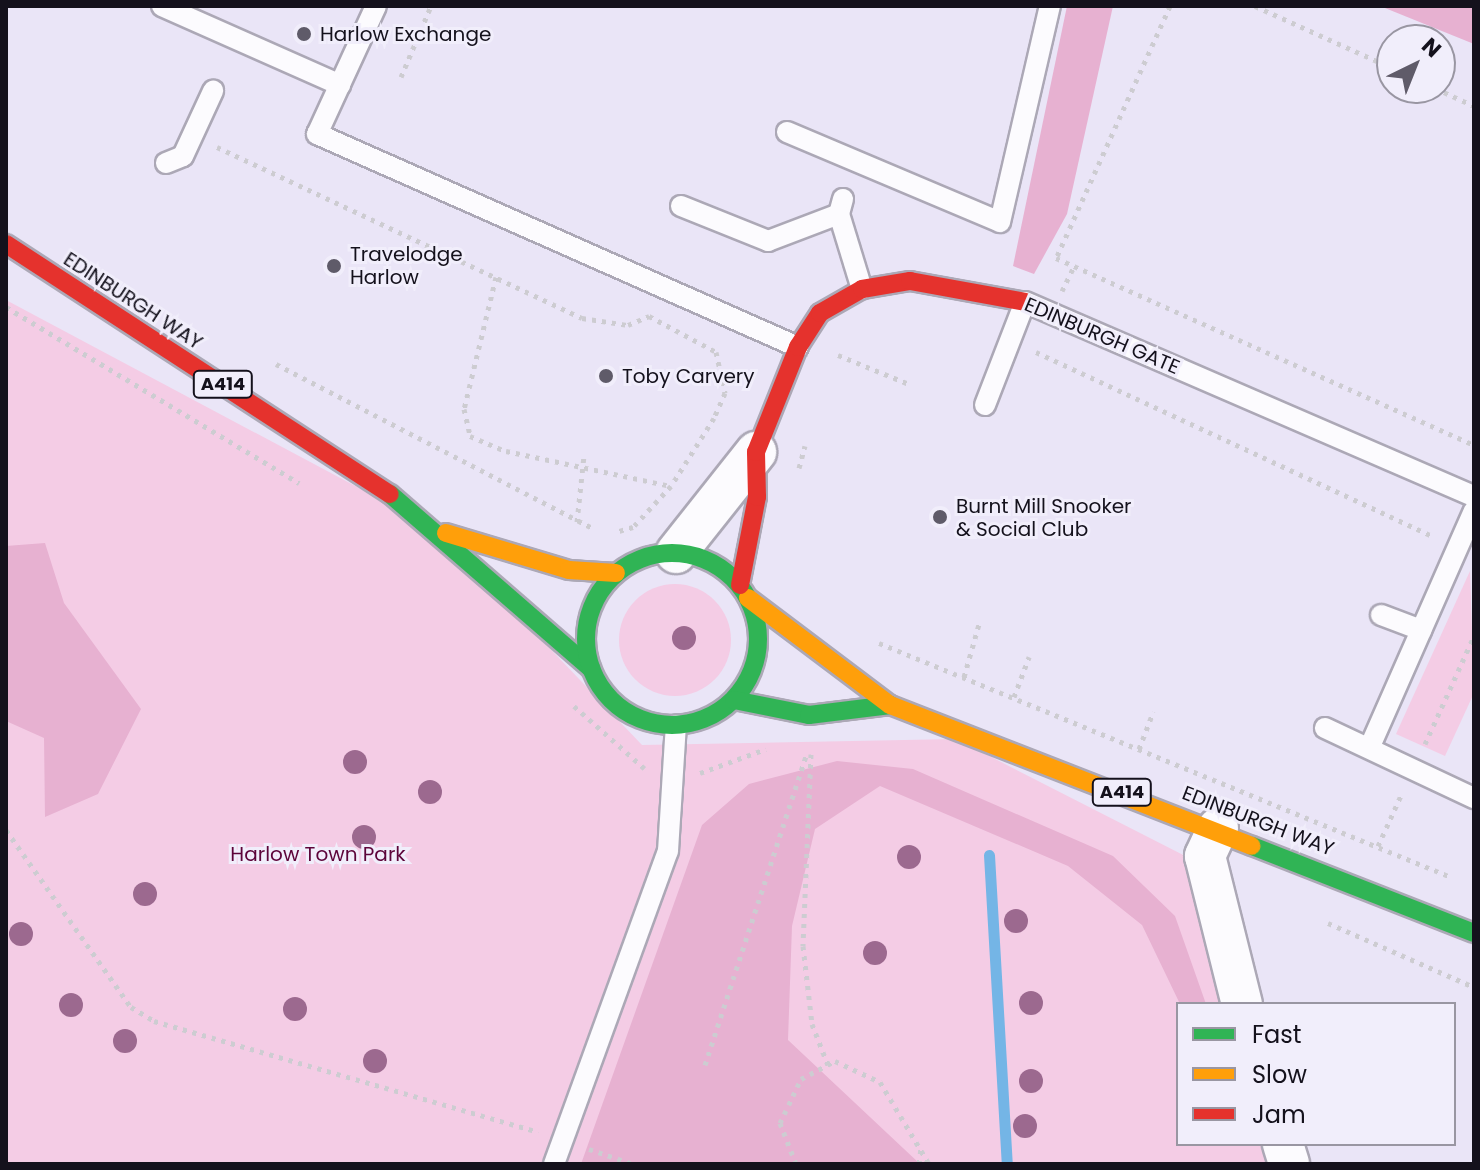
<!DOCTYPE html>
<html>
<head>
<meta charset="utf-8">
<style>
	body { margin:0 }
	#map { position:relative; width:1480px; height:1170px; overflow:hidden; background:#eae5f7; font-family:Poppins,sans-serif }
	div>[style] { position:absolute }
	[style*='--x'] { left:calc(var(--x)*1px); top:calc(var(--y)*1px); width:calc(var(--w)*1px); rotate:calc(var(--a)*1deg) }
	.green>* { inset:0; background:#f4cce5 }
	.round { border-radius:50% }
	.forest>* { inset:0; background:#e7b1d1 }
	.stream>* { height:11px; margin:-5.5px; padding:0 5.5px; transform-origin:5.5px; border-radius:5.5px; background:#74b5e6 }
	.path>* { height:5px; margin-top:-2.5px; transform-origin:0; background:repeating-linear-gradient(90deg,#cdccd1 0 4px,transparent 0 10px) }
	.roads { filter:drop-shadow(2px 0 #aca8b6) drop-shadow(-2px 0 #aca8b6) drop-shadow(0 2px #aca8b6) drop-shadow(0 -2px #aca8b6) }
	.lane>* { height:20px; margin:-10px; padding:0 10px; transform-origin:10px; border-radius:10px; background:#fcfbfe }
	.street>* { height:40px; margin:-20px; padding:0 20px; transform-origin:20px; border-radius:20px; background:#fcfbfe }
	.fast>* { height:18px; margin:-9px; padding:0 9px; transform-origin:9px; border-radius:9px; background:#30b455 }
	.fast>.ring { margin:-9px; padding:0; box-sizing:content-box; background:none; border:18px solid #30b455; border-radius:50% }
	.slow>* { height:18px; margin:-9px; padding:0 9px; transform-origin:9px; border-radius:9px; background:#ff9f0a }
	.jam>* { height:18px; margin:-9px; padding:0 9px; transform-origin:9px; border-radius:9px; background:#e5322d }
	.trees>* { width:24px; height:24px; margin:-12px; border-radius:50%; background:#9c698f }
	.dots>* { width:22px; height:22px; translate:-50% -50%; box-sizing:border-box; border:4px solid #f1eefb; border-radius:50% }
	span { translate:-50% -50%; white-space:nowrap; text-align:center; line-height:1.15; -webkit-text-stroke:6px #f1eefb; paint-order:stroke }
	.shield-label span { padding:2px 6px; background:#f1eefb; border:2px solid; border-radius:6px; -webkit-text-stroke-width:0 }
	.shield-label { font-size:18px; color:#14111c; font-weight:700 }
	.poi-label { font-size:20px; color:#14111c }
	.left { translate:0 -50%; text-align:left }
	.street-label { font-size:20px; color:#14111c }
	.park-label { font-size:20px; color:#5d043a }
	.frame { position:absolute; inset:0; border:8px solid #14111c; pointer-events:none }
	.legend { position:absolute; left:1176px; top:1002px; width:280px; height:144px; box-sizing:border-box; background:#f1eefb; border:2px solid #9996a2; margin:0; padding:10px 14px; list-style:none; font-size:24px; color:#14111c }
	.legend li { display:flex; align-items:center; gap:16px; height:40px }
	.legend b { width:40px; border:2px solid #9996a2 }
	.north { position:absolute; left:1376px; top:24px; width:80px; height:80px; box-sizing:border-box; background:#f1eefb; border:2px solid #9996a2; border-radius:50%; rotate:43deg; font-size:22px; font-weight:700; line-height:32px; text-align:center; color:#14111c }
	.north::after { content:''; display:block; margin:auto; width:28px; height:36px; background:#5f5b69; clip-path:polygon(50% 0,100% 100%,50% 72%,0 100%) }
</style>
</head>
<body>
<div id="map">
	<div class="green">
		<div style="clip-path:polygon(6px 300px,436px 529px,642px 745px,956px 739px,1195px 861px,1229px 1004px,1178px 1004px,1178px 1144px,1263px 1144px,1268px 1164px,6px 1164px)"></div>
		<div style="clip-path:polygon(1470px 571px,1474px 693px,1445px 756px,1396px 734px)"></div>
		<div class="round" style="left:619px;top:584px;width:112px;height:112px"></div>
	</div>
	<div class="forest">
		<div style="clip-path:polygon(1067px 6px,1113px 6px,1067px 214px,1034px 274px,1013px 266px)"></div>
		<div style="clip-path:polygon(1380px 6px,1474px 6px,1474px 44px)"></div>
		<div style="clip-path:polygon(45px 543px,64px 603px,141px 709px,98px 794px,45px 817px,44px 738px,6px 721px,6px 546px)"></div>
		<div style="clip-path:polygon(837px 761px,913px 769px,1113px 856px,1175px 916px,1206px 1004px,1180px 1004px,1142px 925px,1068px 866px,880px 786px,815px 829px,792px 926px,788px 1040px,920px 1164px,581px 1164px,702px 825px,749px 784px)"></div>
	</div>
	<div class="stream">
		<div style="--x:989;--y:855;--w:310;--a:86.7"></div>
	</div>
	<div class="path">
		<div style="--x:1170;--y:6;--w:277;--a:114.3"></div>
		<div style="--x:1056;--y:258;--w:458;--a:24.1"></div>
		<div style="--x:1255;--y:6;--w:150;--a:24.3"></div>
		<div style="--x:401;--y:77;--w:77;--a:-67.1"></div>
		<div style="--x:1435;--y:88;--w:43;--a:24.8"></div>
		<div style="--x:217;--y:147;--w:403;--a:25.1"></div>
		<div style="--x:582;--y:318;--w:47;--a:8.7"></div>
		<div style="--x:628;--y:325;--w:23;--a:-23"></div>
		<div style="--x:649;--y:316;--w:76;--a:28.2"></div>
		<div style="--x:716;--y:352;--w:42;--a:77.6"></div>
		<div style="--x:725;--y:393;--w:27;--a:114"></div>
		<div style="--x:714;--y:418;--w:80;--a:122.3"></div>
		<div style="--x:671;--y:486;--w:56;--a:132.8"></div>
		<div style="--x:633;--y:527;--w:15;--a:164"></div>
		<div style="--x:496;--y:277;--w:136;--a:103.6"></div>
		<div style="--x:464;--y:409;--w:28;--a:77"></div>
		<div style="--x:470;--y:436;--w:39;--a:23"></div>
		<div style="--x:506;--y:451;--w:169;--a:12"></div>
		<div style="--x:1062;--y:291;--w:28;--a:-64"></div>
		<div style="--x:6;--y:307;--w:342;--a:31"></div>
		<div style="--x:1036;--y:352;--w:438;--a:24.9"></div>
		<div style="--x:838;--y:355;--w:77;--a:22.2"></div>
		<div style="--x:276;--y:364;--w:358;--a:27.4"></div>
		<div style="--x:799;--y:468;--w:23;--a:-75"></div>
		<div style="--x:577;--y:522;--w:67;--a:-84"></div>
		<div style="--x:879;--y:643;--w:618;--a:22.25"></div>
		<div style="--x:964;--y:677;--w:55;--a:-74.2"></div>
		<div style="--x:1014;--y:697;--w:43;--a:-69.4"></div>
		<div style="--x:574;--y:706;--w:94;--a:41.5"></div>
		<div style="--x:1425;--y:744;--w:119;--a:-65.6"></div>
		<div style="--x:1139;--y:749;--w:40;--a:-69"></div>
		<div style="--x:811;--y:754;--w:192;--a:92.4"></div>
		<div style="--x:803;--y:946;--w:79;--a:83.4"></div>
		<div style="--x:812;--y:1024;--w:44;--a:68.7"></div>
		<div style="--x:700;--y:773;--w:70;--a:-20"></div>
		<div style="--x:6;--y:830;--w:217;--a:54.8"></div>
		<div style="--x:131;--y:1007;--w:27;--a:31"></div>
		<div style="--x:154;--y:1021;--w:400;--a:16.1"></div>
		<div style="--x:1378;--y:846;--w:58;--a:-65.6"></div>
		<div style="--x:1328;--y:923;--w:159;--a:23.7"></div>
		<div style="--x:705;--y:1065;--w:328;--a:-71.9"></div>
		<div style="--x:589;--y:1149;--w:46;--a:18.8"></div>
		<div style="--x:796;--y:1164;--w:44;--a:-111.3"></div>
		<div style="--x:780;--y:1123;--w:49;--a:-64.5"></div>
		<div style="--x:801;--y:1079;--w:38;--a:-28"></div>
		<div style="--x:835;--y:1061;--w:50;--a:25"></div>
		<div style="--x:880;--y:1082;--w:96;--a:59.1"></div>
		<div style="--x:919;--y:1164;--w:17;--a:-83"></div>
	</div>
	<div class="roads">
		<div class="lane">
			<div style="--x:162;--y:6;--w:195;--a:23.9"></div>
			<div style="--x:376;--y:6;--w:141;--a:114.7"></div>
			<div style="--x:317;--y:134;--w:526;--a:23.89"></div>
			<div style="--x:787;--y:132;--w:231;--a:22.9"></div>
			<div style="--x:1000;--y:222;--w:222;--a:-77"></div>
			<div style="--x:166;--y:163;--w:18;--a:-22"></div>
			<div style="--x:183;--y:156;--w:72;--a:-65.2"></div>
			<div style="--x:843;--y:199;--w:16;--a:105"></div>
			<div style="--x:839;--y:214;--w:78;--a:73"></div>
			<div style="--x:681;--y:206;--w:94;--a:21.9"></div>
			<div style="--x:768;--y:241;--w:76;--a:-20.8"></div>
			<div style="--x:985;--y:405;--w:110;--a:-68.8"></div>
			<div style="--x:1025;--y:302;--w:489;--a:23.4"></div>
			<div style="--x:1381;--y:615;--w:43;--a:20.6"></div>
			<div style="--x:1325;--y:728;--w:165;--a:25.2"></div>
			<div style="--x:1371;--y:744;--w:255;--a:-66.2"></div>
			<div style="--x:554;--y:1164;--w:333;--a:-70"></div>
			<div style="--x:668;--y:851;--w:126;--a:-86.4"></div>
		</div>
		<div class="street">
			<div style="--x:676;--y:553;--w:129;--a:-51.6"></div>
			<div style="--x:1218;--y:828;--w:31;--a:115"></div>
			<div style="--x:1205;--y:856;--w:153;--a:76"></div>
			<div style="--x:1283;--y:1144;--w:21;--a:73"></div>
		</div>
		<div class="fast">
			<div style="--x:390;--y:494;--w:267;--a:41"></div>
			<div class="ring" style="left:586px;top:553px;width:154px;height:154px"></div>
			<div style="--x:734;--y:700;--w:76;--a:11.3"></div>
			<div style="--x:809;--y:715;--w:82;--a:-7"></div>
			<div style="--x:1252;--y:846;--w:238;--a:21.4"></div>
		</div>
		<div class="slow">
			<div style="--x:446;--y:533;--w:128;--a:16.7"></div>
			<div style="--x:569;--y:570;--w:47;--a:3.7"></div>
			<div style="--x:748;--y:598;--w:178;--a:37"></div>
			<div style="--x:890;--y:705;--w:388;--a:21.3"></div>
		</div>
		<div class="jam">
			<div style="--x:6;--y:244;--w:458;--a:33.1"></div>
			<div style="--x:740;--y:585;--w:90;--a:-79.1"></div>
			<div style="--x:757;--y:497;--w:45;--a:-91.3"></div>
			<div style="--x:756;--y:452;--w:113;--a:-68.2"></div>
			<div style="--x:798;--y:347;--w:40;--a:-57.1"></div>
			<div style="--x:820;--y:313;--w:48;--a:-29.7"></div>
			<div style="--x:862;--y:289;--w:49;--a:-9.5"></div>
			<div style="--x:910;--y:281;--w:117;--a:10.3"></div>
		</div>
	</div>
	<div class="trees">
		<div style="left:684px;top:638px"></div>
		<div style="left:355px;top:762px"></div>
		<div style="left:430px;top:792px"></div>
		<div style="left:364px;top:837px"></div>
		<div style="left:909px;top:857px"></div>
		<div style="left:145px;top:894px"></div>
		<div style="left:1016px;top:921px"></div>
		<div style="left:21px;top:934px"></div>
		<div style="left:875px;top:953px"></div>
		<div style="left:1031px;top:1003px"></div>
		<div style="left:71px;top:1005px"></div>
		<div style="left:295px;top:1009px"></div>
		<div style="left:125px;top:1041px"></div>
		<div style="left:375px;top:1061px"></div>
		<div style="left:1031px;top:1081px"></div>
		<div style="left:1025px;top:1126px"></div>
	</div>
	<div class="dots">
		<div style="left:304px;top:34px;background:#5f5b69"></div>
		<div style="left:334px;top:266px;background:#5f5b69"></div>
		<div style="left:606px;top:376px;background:#5f5b69"></div>
		<div style="left:940px;top:517px;background:#5f5b69"></div>
	</div>
	<div class="shield-label">
		<span style="left:223px;top:384px">A414</span>
		<span style="left:1122px;top:792px">A414</span>
	</div>
	<div class="poi-label">
		<span class="left" style="left:320px;top:34px">Harlow Exchange</span>
		<span class="left" style="left:350px;top:266px">Travelodge<br>Harlow</span>
		<span class="left" style="left:622px;top:376px">Toby Carvery</span>
		<span class="left" style="left:956px;top:518px">Burnt Mill Snooker<br>&amp; Social Club</span>
	</div>
	<div class="street-label">
		<span style="left:133px;top:301px;rotate:33deg">EDINBURGH WAY</span>
		<span style="left:1102px;top:336px;rotate:23deg">EDINBURGH GATE</span>
		<span style="left:1258px;top:821px;rotate:21deg">EDINBURGH WAY</span>
	</div>
	<div class="park-label">
		<span style="left:318px;top:854px">Harlow Town Park</span>
	</div>
	<div class="frame"></div>
	<ul class="legend">
	<li><b style="height:10px;background:#30b455"></b>Fast</li>
	<li><b style="height:10px;background:#ff9f0a"></b>Slow</li>
	<li><b style="height:10px;background:#e5322d"></b>Jam</li>
	</ul>
	<div class="north">N</div>
</div>
</body>
</html>
